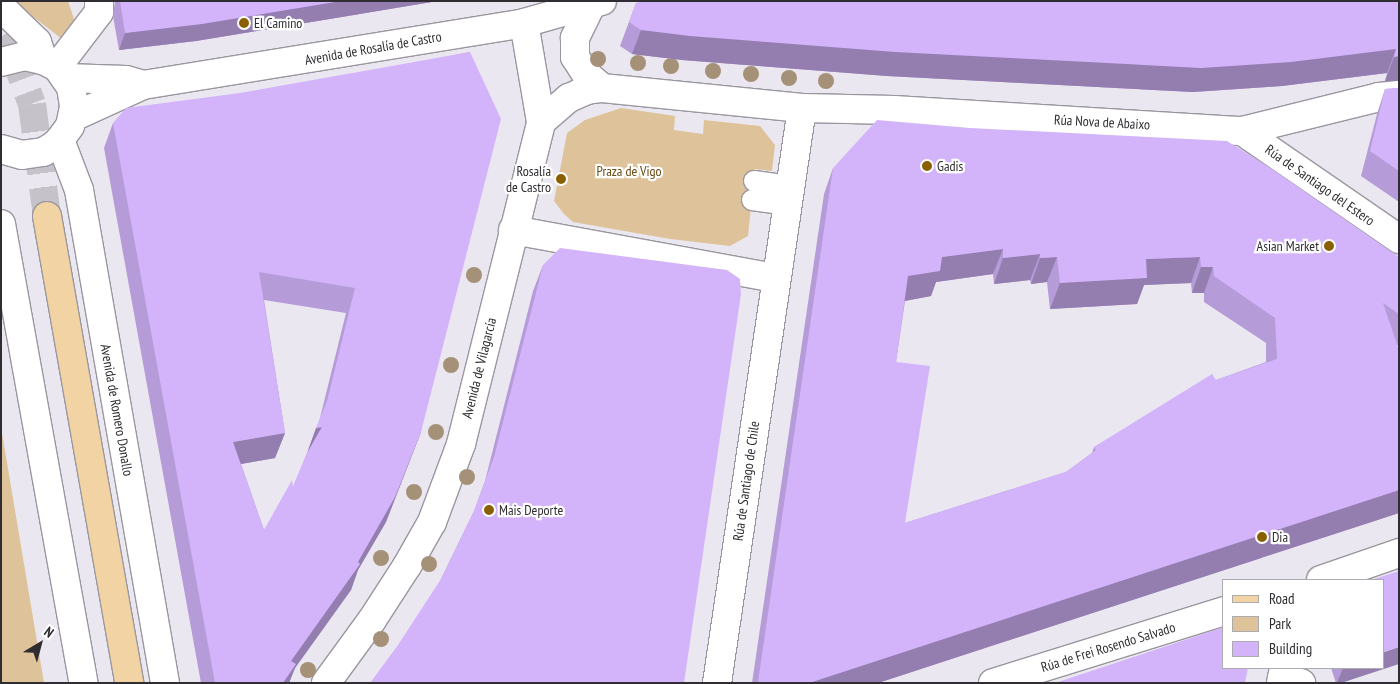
<!DOCTYPE html>
<html>
<head>
<meta charset="utf-8">
<style>
	body { margin:0 }
	#map { position:relative; width:1400px; height:684px; overflow:hidden; background:#ebe7f0; font-family:"PT Sans Narrow",sans-serif }
	div>[style] { position:absolute }
	[style*='--x'] { left:calc(var(--x)*1px); top:calc(var(--y)*1px); width:calc(var(--w)*1px); rotate:calc(var(--a)*1deg) }
	.green>* { inset:0; background:#dec39a }
	.primary-tunnel>* { height:28px; margin-top:-14px; transform-origin:0; background:repeating-linear-gradient(90deg,#c5c2ca 0 28px,transparent 0 42px) }
	.roads { filter:drop-shadow(1px 0 #9a969f) drop-shadow(-1px 0 #9a969f) drop-shadow(0 1px #9a969f) drop-shadow(0 -1px #9a969f) }
	.service>* { height:20px; margin:-10px; padding:0 10px; transform-origin:10px; border-radius:10px; background:#fff }
	.pedestrian>* { height:28px; margin:-14px; padding:0 14px; transform-origin:14px; border-radius:14px; background:#fff }
	.minor>* { height:28px; margin:-14px; padding:0 14px; transform-origin:14px; border-radius:14px; background:#fff }
	.tertiary>* { height:28px; margin:-14px; padding:0 14px; transform-origin:14px; border-radius:14px; background:#fff }
	.primary>* { height:28px; margin:-14px; padding:0 14px; transform-origin:14px; border-radius:14px; background:#f1d3a4 }
	.trees>* { width:16px; height:16px; margin:-8px; border-radius:50%; background:#a49177 }
	.wall>* { inset:0; background:#b59bd8 }
	.shaded-wall>* { inset:0; background:#947eb0 }
	.building>* { inset:0; background:#d3b4fb }
	.dots>* { width:14px; height:14px; translate:-50% -50%; box-sizing:border-box; border:2px solid #fff; border-radius:50% }
	span { translate:-50% -50%; white-space:nowrap; text-align:center; line-height:1.15; -webkit-text-stroke:4.5px #fff; paint-order:stroke }
	.poi-label { font-size:14px; color:#2f2d31 }
	.left { translate:0 -50%; text-align:left }
	.right { translate:-100% -50%; text-align:right }
	.street-label { font-size:14px; color:#2f2d31 }
	.park-label { font-size:14px; color:#694b14 }
	.frame { position:absolute; inset:0; border:2px solid #2f2d31; pointer-events:none }
	.legend { position:absolute; left:1222px; top:579px; width:162px; height:90px; box-sizing:border-box; background:#fff; border:1px solid #acabad; margin:0; padding:6px 9px; list-style:none; font-size:15px; color:#2f2d31 }
	.legend li { display:flex; align-items:center; gap:10px; height:25px }
	.legend b { width:25px; border:1px solid #acabad }
	.north { position:absolute; left:15px; top:619px; width:50px; height:50px; -webkit-text-stroke:4px #fff; paint-order:stroke; rotate:37deg; font-size:14px; font-weight:700; line-height:20px; text-align:center; color:#2f2d31 }
	.north::after { content:''; display:block; margin:auto; width:18px; height:22px; background:#2f2d31; clip-path:polygon(50% 0,100% 100%,50% 72%,0 100%) }
</style>
</head>
<body>
<div id="map">
	<div class="green">
		<div style="clip-path:polygon(13px 1px,68px 1px,77px 28px,67px 43px)"></div>
		<div style="clip-path:polygon(621px 108px,675px 116px,674px 130px,703px 134px,704px 120px,760px 126px,775px 145px,772px 171px,755px 169px,748px 236px,730px 246px,670px 239px,573px 222px,564px 214px,554px 201px,567px 133px,585px 120px)"></div>
		<div style="clip-path:polygon(1px 427px,44px 683px,1px 683px)"></div>
	</div>
	<div class="primary-tunnel">
		<div style="--x:1;--y:37;--w:20;--a:53"></div>
		<div style="--x:13;--y:53;--w:54;--a:69.6"></div>
		<div style="--x:32;--y:104;--w:113;--a:82.4"></div>
	</div>
	<div class="roads">
		<div class="service">
			<div style="--x:754;--y:181;--w:36;--a:8"></div>
			<div style="--x:752;--y:200;--w:35;--a:8"></div>
		</div>
		<div class="pedestrian">
			<div style="--x:57;--y:67;--w:69;--a:-52.6"></div>
			<div style="--x:99;--y:12;--w:11;--a:-90"></div>
			<div style="--x:1282;--y:678;--w:20;--a:15"></div>
		</div>
		<div class="minor">
			<div style="--x:591;--y:5;--w:37;--a:116"></div>
			<div style="--x:575;--y:38;--w:19;--a:90"></div>
			<div style="--x:575;--y:57;--w:20;--a:57"></div>
			<div style="--x:586;--y:74;--w:21;--a:41"></div>
			<div style="--x:1;--y:7;--w:50;--a:44.2"></div>
			<div style="--x:37;--y:42;--w:19;--a:72"></div>
			<div style="--x:541;--y:122;--w:37;--a:-41"></div>
			<div style="--x:569;--y:98;--w:20;--a:-24"></div>
			<div style="--x:587;--y:90;--w:15;--a:-8"></div>
			<div style="--x:602;--y:88;--w:201;--a:5.7"></div>
			<div style="--x:802;--y:108;--w:92;--a:1.2"></div>
			<div style="--x:894;--y:110;--w:349;--a:3.5"></div>
			<div style="--x:1242;--y:131;--w:141;--a:-13.9"></div>
			<div style="--x:1379;--y:97;--w:20;--a:-6"></div>
			<div style="--x:1242;--y:131;--w:191;--a:34.5"></div>
			<div style="--x:513;--y:230;--w:266;--a:10.4"></div>
			<div style="--x:1321;--y:580;--w:83;--a:-19.1"></div>
			<div style="--x:326;--y:683;--w:78;--a:-53.9"></div>
			<div style="--x:372;--y:620;--w:64;--a:-57.1"></div>
			<div style="--x:407;--y:566;--w:51;--a:-60.4"></div>
			<div style="--x:432;--y:522;--w:83;--a:-69.6"></div>
			<div style="--x:461;--y:444;--w:332;--a:-76"></div>
			<div style="--x:541;--y:122;--w:100;--a:-99.7"></div>
			<div style="--x:717;--y:683;--w:581;--a:-81.59"></div>
			<div style="--x:993;--y:683;--w:242;--a:-17.3"></div>
			<div style="--x:1281;--y:683;--w:15;--a:-79"></div>
		</div>
		<div class="tertiary">
			<div style="--x:1;--y:62;--w:25;--a:-14"></div>
			<div style="--x:25;--y:56;--w:18;--a:13"></div>
			<div style="--x:43;--y:60;--w:16;--a:27"></div>
			<div style="--x:57;--y:67;--w:24;--a:55"></div>
			<div style="--x:71;--y:87;--w:20;--a:81"></div>
			<div style="--x:74;--y:107;--w:19;--a:102"></div>
			<div style="--x:70;--y:126;--w:17;--a:126"></div>
			<div style="--x:60;--y:140;--w:11;--a:139"></div>
			<div style="--x:52;--y:147;--w:10;--a:151"></div>
			<div style="--x:43;--y:152;--w:21;--a:172"></div>
			<div style="--x:22;--y:155;--w:22;--a:-164"></div>
			<div style="--x:66;--y:78;--w:60;--a:1.9"></div>
			<div style="--x:126;--y:80;--w:18;--a:16"></div>
			<div style="--x:73;--y:117;--w:77;--a:-24.6"></div>
			<div style="--x:143;--y:85;--w:386;--a:-9.2"></div>
			<div style="--x:524;--y:23;--w:81;--a:-15.8"></div>
			<div style="--x:60;--y:140;--w:53;--a:69.2"></div>
			<div style="--x:79;--y:190;--w:500;--a:80.1"></div>
			<div style="--x:1;--y:224;--w:466;--a:79.8"></div>
		</div>
		<div class="primary">
			<div style="--x:47;--y:216;--w:474;--a:80"></div>
		</div>
	</div>
	<div class="trees">
		<div style="left:598px;top:59px"></div>
		<div style="left:638px;top:63px"></div>
		<div style="left:671px;top:66px"></div>
		<div style="left:713px;top:71px"></div>
		<div style="left:751px;top:74px"></div>
		<div style="left:789px;top:78px"></div>
		<div style="left:826px;top:81px"></div>
		<div style="left:474px;top:275px"></div>
		<div style="left:451px;top:365px"></div>
		<div style="left:436px;top:432px"></div>
		<div style="left:467px;top:477px"></div>
		<div style="left:414px;top:492px"></div>
		<div style="left:381px;top:558px"></div>
		<div style="left:429px;top:564px"></div>
		<div style="left:381px;top:639px"></div>
		<div style="left:308px;top:670px"></div>
	</div>
	<div class="wall">
		<div style="clip-path:polygon(115px 1px,438px 1px,196px 41px,119px 50px,113px 16px)"></div>
		<div style="clip-path:polygon(1399px 1px,1399px 81px,1385px 81px,1387px 73px,1282px 86px,1193px 92px,887px 76px,682px 60px,632px 54px,620px 46px,636px 3px)"></div>
		<div style="clip-path:polygon(evenodd,470px 52px,421px 432px,386px 522px,358px 570px,351px 590px,295px 668px,289px 683px,201px 683px,104px 148px,113px 123px,470px 52px,264px 300px,346px 313px,319px 422px,308px 451px,293px 487px,264px 530px,241px 464px,275px 458px,285px 433px,264px 300px)"></div>
		<div style="clip-path:polygon(1399px 88px,1399px 202px,1361px 176px,1377px 114px,1385px 89px)"></div>
		<div style="clip-path:polygon(evenodd,833px 168px,1399px 257px,1399px 346px,1397px 345px,1399px 513px,878px 683px,752px 683px,824px 194px,833px 168px,993px 274px,994px 284px,1030px 280px,1031px 284px,1047px 282px,1050px 309px,1137px 304px,1144px 285px,1191px 283px,1192px 293px,1204px 293px,1204px 302px,1266px 343px,1266px 362px,1216px 380px,1094px 447px,1092px 453px,1066px 472px,905px 523px,896px 362px,905px 301px,931px 296px,936px 282px,993px 274px)"></div>
		<div style="clip-path:polygon(543px 265px,727px 270px,441px 579px,474px 511px,485px 481px,533px 291px)"></div>
		<div style="clip-path:polygon(1331px 668px,1384px 668px,1341px 683px,1336px 683px)"></div>
	</div>
	<div class="shaded-wall">
		<div style="clip-path:polygon(341px 1px,438px 1px,196px 41px,119px 50px,125px 33px)"></div>
		<div style="clip-path:polygon(641px 30px,1396px 49px,1387px 73px,1282px 86px,1193px 92px,887px 76px,682px 60px,632px 54px)"></div>
		<div style="clip-path:polygon(1399px 56px,1399px 81px,1385px 81px,1394px 57px)"></div>
		<div style="clip-path:polygon(1003px 249px,993px 274px,936px 282px,931px 296px,899px 302px,908px 276px,942px 257px)"></div>
		<div style="clip-path:polygon(1040px 254px,1030px 280px,994px 284px,1003px 258px)"></div>
		<div style="clip-path:polygon(1057px 257px,1047px 282px,1031px 284px,1040px 258px)"></div>
		<div style="clip-path:polygon(1200px 257px,1191px 283px,1144px 285px,1137px 304px,1050px 309px,1060px 283px,1146px 259px)"></div>
		<div style="clip-path:polygon(1201px 267px,1213px 267px,1204px 293px,1192px 293px)"></div>
		<div style="clip-path:polygon(322px 427px,307px 453px,316px 428px)"></div>
		<div style="clip-path:polygon(421px 432px,386px 522px,358px 570px,351px 590px,295px 668px,289px 683px,283px 683px,291px 661px)"></div>
		<div style="clip-path:polygon(285px 433px,275px 458px,224px 467px,233px 442px)"></div>
		<div style="clip-path:polygon(1399px 490px,1399px 513px,878px 683px,809px 683px)"></div>
		<div style="clip-path:polygon(1399px 647px,1399px 664px,1341px 683px,1337px 683px,1343px 668px,1384px 668px,1384px 652px)"></div>
	</div>
	<div class="building">
		<div style="clip-path:polygon(120px 1px,341px 1px,202px 24px,125px 33px)"></div>
		<div style="clip-path:polygon(642px 1px,1399px 1px,1399px 56px,1394px 57px,1396px 49px,1291px 62px,1201px 68px,895px 52px,690px 36px,641px 30px,629px 22px,636px 3px)"></div>
		<div style="clip-path:polygon(evenodd,470px 52px,501px 119px,421px 432px,395px 497px,358px 562px,360px 564px,291px 661px,296px 664px,283px 683px,215px 683px,113px 123px,126px 108px,240px 93px,470px 52px,259px 272px,355px 288px,327px 401px,316px 428px,322px 427px,306px 455px,293px 487px,292px 480px,264px 530px,233px 442px,285px 433px,259px 272px)"></div>
		<div style="clip-path:polygon(1399px 88px,1399px 171px,1370px 151px,1385px 89px)"></div>
		<div style="clip-path:polygon(evenodd,877px 120px,970px 128px,1227px 141px,1272px 169px,1399px 257px,1399px 314px,1383px 303px,1399px 350px,1399px 490px,809px 683px,760px 683px,758px 682px,833px 168px,877px 120px,1003px 249px,1003px 258px,1040px 254px,1040px 258px,1057px 257px,1060px 283px,1147px 278px,1146px 259px,1200px 257px,1201px 267px,1213px 267px,1214px 276px,1275px 318px,1277px 359px,1216px 380px,1212px 374px,1094px 447px,1096px 450px,1066px 472px,905px 523px,930px 366px,896px 362px,908px 276px,940px 271px,942px 257px,1003px 249px)"></div>
		<div style="clip-path:polygon(560px 248px,727px 270px,740px 279px,741px 294px,684px 683px,370px 683px,398px 645px,441px 579px,474px 511px,494px 457px,543px 265px)"></div>
		<div style="clip-path:polygon(1399px 571px,1399px 647px,1384px 652px,1384px 580px,1371px 580px)"></div>
		<div style="clip-path:polygon(1224px 627px,1224px 668px,1248px 668px,1245px 683px,1055px 683px)"></div>
	</div>
	<div class="dots">
		<div style="left:244px;top:23px;background:#8a5f00"></div>
		<div style="left:927px;top:166px;background:#8a5f00"></div>
		<div style="left:561px;top:179px;background:#8a5f00"></div>
		<div style="left:1329px;top:246px;background:#8a5f00"></div>
		<div style="left:489px;top:510px;background:#8a5f00"></div>
		<div style="left:1262px;top:537px;background:#8a5f00"></div>
	</div>
	<div class="poi-label">
		<span class="left" style="left:254px;top:23px">El Camino</span>
		<span class="left" style="left:937px;top:166px">Gadis</span>
		<span class="right" style="left:551px;top:179px">Rosalía<br>de Castro</span>
		<span class="right" style="left:1319px;top:246px">Asian Market</span>
		<span class="left" style="left:499px;top:510px">Mais Deporte</span>
		<span class="left" style="left:1272px;top:537px">Dia</span>
	</div>
	<div class="street-label">
		<span style="left:373px;top:48px;rotate:-10deg">Avenida de Rosalía de Castro</span>
		<span style="left:1102px;top:122px;rotate:3deg">Rúa Nova de Abaixo</span>
		<span style="left:1320px;top:185px;rotate:35deg">Rúa de Santiago del Estero</span>
		<span style="left:479px;top:368px;rotate:-76deg">Avenida de Vilagarcía</span>
		<span style="left:117px;top:410px;rotate:80deg">Avenida de Romero Donallo</span>
		<span style="left:746px;top:481px;rotate:-82deg">Rúa de Santiago de Chile</span>
		<span style="left:1108px;top:647px;rotate:-17deg">Rúa de Frei Rosendo Salvado</span>
	</div>
	<div class="park-label">
		<span style="left:629px;top:171px">Praza de Vigo</span>
	</div>
	<div class="frame"></div>
	<ul class="legend">
	<li><b style="height:6px;background:#f1d3a4"></b>Road</li>
	<li><b style="height:14px;background:#dec39a"></b>Park</li>
	<li><b style="height:14px;background:#d3b4fb"></b>Building</li>
	</ul>
	<div class="north">N</div>
</div>
</body>
</html>
